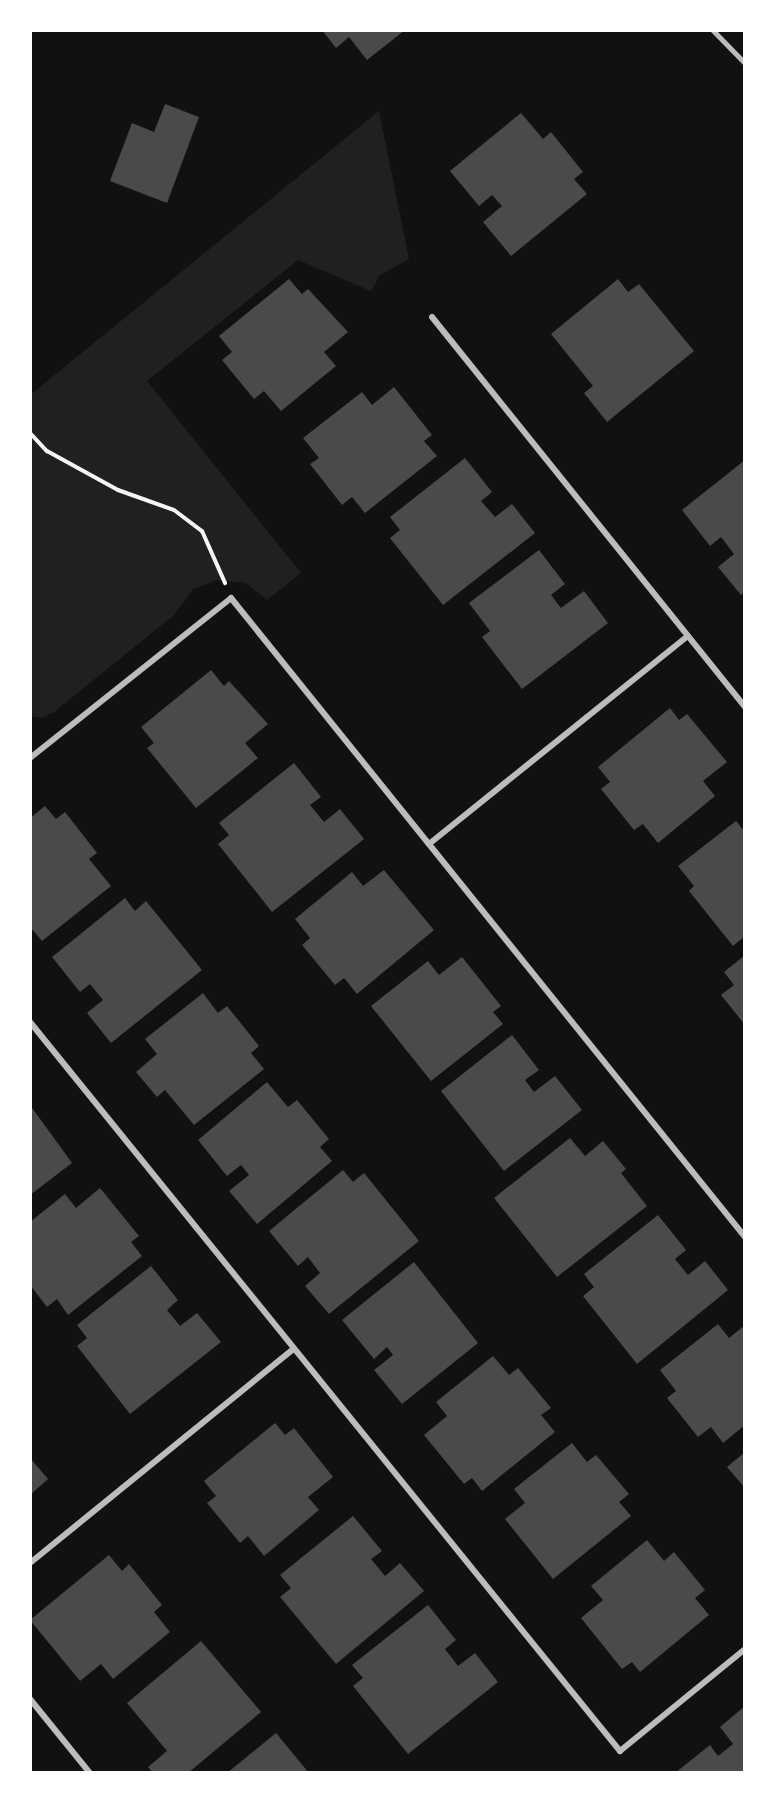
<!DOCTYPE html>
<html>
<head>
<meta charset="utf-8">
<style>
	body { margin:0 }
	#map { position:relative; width:775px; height:1803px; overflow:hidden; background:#111; font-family:Raleway,sans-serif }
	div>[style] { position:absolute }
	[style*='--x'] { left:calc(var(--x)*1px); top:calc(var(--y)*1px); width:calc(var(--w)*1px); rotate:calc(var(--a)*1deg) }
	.green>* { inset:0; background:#202020 }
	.building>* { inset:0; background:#4a4a4a }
	.path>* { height:4px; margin:-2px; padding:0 2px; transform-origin:2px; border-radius:2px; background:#f5f5f5 }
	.service>* { height:4.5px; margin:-2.25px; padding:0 2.25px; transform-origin:2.25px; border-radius:2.25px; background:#bcbcbc }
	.minor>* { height:6px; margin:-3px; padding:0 3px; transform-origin:3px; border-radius:3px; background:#bcbcbc }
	span { translate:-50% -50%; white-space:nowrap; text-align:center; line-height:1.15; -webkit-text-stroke:4.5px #fff; paint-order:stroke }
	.frame { position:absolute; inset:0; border:32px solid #fff; pointer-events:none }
</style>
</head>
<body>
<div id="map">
	<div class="green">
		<div style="clip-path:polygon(379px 111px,409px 259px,380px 275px,371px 291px,298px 260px,147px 381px,301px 573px,267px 600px,246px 583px,216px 580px,192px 590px,174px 615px,54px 712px,41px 718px,30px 716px,30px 395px)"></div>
	</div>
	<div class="building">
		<div style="clip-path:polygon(322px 30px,405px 30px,367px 60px,349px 37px,336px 48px)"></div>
		<div style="clip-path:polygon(165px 104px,199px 117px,167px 203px,110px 181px,132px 123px,154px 132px)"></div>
		<div style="clip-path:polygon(521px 113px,543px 139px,551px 132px,583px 172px,574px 179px,587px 194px,511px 256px,483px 222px,502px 206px,492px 195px,479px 206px,450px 171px)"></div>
		<div style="clip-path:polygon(289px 279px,302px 294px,308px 289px,348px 332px,324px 352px,336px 366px,281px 411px,264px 391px,254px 399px,222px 360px,232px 352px,219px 336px)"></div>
		<div style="clip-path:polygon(618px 279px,628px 292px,639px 284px,694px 351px,607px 422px,584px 393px,593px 386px,551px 334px)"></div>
		<div style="clip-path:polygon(394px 387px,432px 435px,424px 441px,437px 456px,365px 513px,352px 497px,342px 505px,310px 464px,319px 458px,303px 438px,362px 392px,372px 405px)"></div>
		<div style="clip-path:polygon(465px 458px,492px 492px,481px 501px,495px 517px,512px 504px,535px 533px,443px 605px,390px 538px,400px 530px,390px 517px)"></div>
		<div style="clip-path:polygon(745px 460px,745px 591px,741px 595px,718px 567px,734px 554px,721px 537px,710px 546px,682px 510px)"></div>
		<div style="clip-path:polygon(539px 550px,565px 584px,551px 595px,561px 608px,584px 591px,608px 623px,522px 689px,482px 637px,490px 631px,469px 603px)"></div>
		<div style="clip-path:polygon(211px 670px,224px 686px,229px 681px,268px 724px,245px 743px,258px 758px,196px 808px,147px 748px,154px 743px,141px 727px)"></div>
		<div style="clip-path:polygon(670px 708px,679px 720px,687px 714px,727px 762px,703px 781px,715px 796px,658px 843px,643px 824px,634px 830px,601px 789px,610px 782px,598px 767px)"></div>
		<div style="clip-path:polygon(294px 763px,321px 797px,310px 805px,324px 822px,340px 809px,364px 839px,272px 912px,218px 844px,229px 835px,219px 823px)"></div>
		<div style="clip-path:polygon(45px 806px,56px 819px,65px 812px,97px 853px,89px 859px,111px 886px,42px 941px,30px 927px,30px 818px)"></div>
		<div style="clip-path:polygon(736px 821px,745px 832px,745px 936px,733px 946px,689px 891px,694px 886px,678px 866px)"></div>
		<div style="clip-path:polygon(384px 870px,434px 930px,357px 994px,344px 978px,335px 985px,302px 945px,310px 938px,295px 919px,352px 872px,363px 886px)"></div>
		<div style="clip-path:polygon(125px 898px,135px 911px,146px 901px,202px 970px,111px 1043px,87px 1013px,103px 1000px,90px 984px,80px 992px,52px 957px)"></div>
		<div style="clip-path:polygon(745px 955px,745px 1025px,721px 995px,734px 985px,724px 972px)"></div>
		<div style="clip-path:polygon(462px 957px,501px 1006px,493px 1012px,503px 1024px,431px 1081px,371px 1006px,428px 961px,439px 975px)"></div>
		<div style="clip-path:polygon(203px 993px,218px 1013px,227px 1006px,259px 1046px,251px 1053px,264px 1069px,194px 1125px,165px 1090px,157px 1097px,136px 1072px,157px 1054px,145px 1039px)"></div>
		<div style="clip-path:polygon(512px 1035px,539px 1070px,525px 1080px,534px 1092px,555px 1076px,582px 1110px,504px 1171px,441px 1091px)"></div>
		<div style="clip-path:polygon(267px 1082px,288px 1107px,297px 1100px,329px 1139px,320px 1147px,332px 1161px,257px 1224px,229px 1191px,249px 1175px,241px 1165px,227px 1176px,198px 1140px)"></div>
		<div style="clip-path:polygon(30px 1105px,72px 1163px,30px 1195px)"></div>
		<div style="clip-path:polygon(570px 1138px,585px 1156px,603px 1141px,626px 1169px,621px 1173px,647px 1206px,557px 1277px,494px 1198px)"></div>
		<div style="clip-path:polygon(343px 1170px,353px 1182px,364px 1173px,419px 1241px,329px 1314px,305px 1286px,320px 1273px,308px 1257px,298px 1266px,269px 1231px)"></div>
		<div style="clip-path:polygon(100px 1188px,139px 1236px,131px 1242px,142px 1256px,68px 1315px,57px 1299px,47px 1307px,30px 1285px,30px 1222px,65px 1194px,76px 1208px)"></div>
		<div style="clip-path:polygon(658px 1215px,686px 1250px,675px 1259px,688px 1275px,705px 1261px,728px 1290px,637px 1364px,583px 1296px,594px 1287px,584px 1274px)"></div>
		<div style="clip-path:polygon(414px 1262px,478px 1343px,402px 1404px,374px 1370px,393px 1355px,387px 1347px,374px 1359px,342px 1320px)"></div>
		<div style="clip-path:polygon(151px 1266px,178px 1300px,167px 1310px,180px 1326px,197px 1313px,221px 1342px,130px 1414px,77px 1346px,87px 1338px,77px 1325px)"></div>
		<div style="clip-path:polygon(718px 1324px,729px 1338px,745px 1325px,745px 1425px,723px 1443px,711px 1427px,698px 1437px,667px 1398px,676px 1391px,660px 1370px)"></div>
		<div style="clip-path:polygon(493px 1356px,509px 1375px,518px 1368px,551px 1408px,541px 1415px,555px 1432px,482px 1491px,472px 1478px,464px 1484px,424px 1435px,447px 1416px,436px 1402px)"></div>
		<div style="clip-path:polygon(275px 1423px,285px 1435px,294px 1428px,333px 1477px,308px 1497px,319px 1510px,264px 1556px,248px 1536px,240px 1543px,207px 1503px,216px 1496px,204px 1481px)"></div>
		<div style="clip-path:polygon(572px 1443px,587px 1462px,596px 1455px,629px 1494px,619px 1502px,631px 1516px,553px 1579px,505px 1519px,525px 1503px,514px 1489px)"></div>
		<div style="clip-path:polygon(745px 1452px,745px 1488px,727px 1467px)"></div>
		<div style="clip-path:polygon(30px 1458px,48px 1479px,30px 1495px)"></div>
		<div style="clip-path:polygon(353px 1516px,382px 1551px,371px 1559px,385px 1576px,400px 1563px,424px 1591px,336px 1664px,280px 1597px,291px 1588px,280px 1575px)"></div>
		<div style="clip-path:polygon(647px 1540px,664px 1561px,674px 1552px,705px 1590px,695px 1598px,709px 1615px,640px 1672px,632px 1662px,622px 1669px,581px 1618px,603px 1600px,591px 1586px)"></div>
		<div style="clip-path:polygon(109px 1555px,122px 1571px,129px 1564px,162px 1605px,154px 1612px,170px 1632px,113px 1679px,101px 1664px,80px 1681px,30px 1620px)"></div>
		<div style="clip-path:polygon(428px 1605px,456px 1640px,445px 1649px,458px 1666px,475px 1653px,498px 1682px,408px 1754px,353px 1686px,363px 1678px,352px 1665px)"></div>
		<div style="clip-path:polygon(201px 1641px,261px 1712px,188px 1773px,153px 1773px,148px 1767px,167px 1751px,127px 1703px)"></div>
		<div style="clip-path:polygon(745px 1706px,745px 1773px,675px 1773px,710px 1745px,718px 1756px,733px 1744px,720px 1727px)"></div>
		<div style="clip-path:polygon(276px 1733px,309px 1773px,227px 1773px)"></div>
	</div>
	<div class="path">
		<div style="--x:30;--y:433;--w:25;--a:47"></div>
		<div style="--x:47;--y:451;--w:81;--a:28.8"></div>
		<div style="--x:118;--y:490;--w:59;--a:19.7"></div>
		<div style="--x:174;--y:510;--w:35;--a:37"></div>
		<div style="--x:202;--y:531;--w:57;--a:66.1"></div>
	</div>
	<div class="service">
		<div style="--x:713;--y:30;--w:46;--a:45.9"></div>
	</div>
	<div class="minor">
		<div style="--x:432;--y:317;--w:500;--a:51.25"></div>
		<div style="--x:30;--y:758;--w:257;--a:-38.5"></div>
		<div style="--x:231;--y:598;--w:820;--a:51.19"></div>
		<div style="--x:429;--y:844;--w:332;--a:-38.8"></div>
		<div style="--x:30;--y:1022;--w:938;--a:51.02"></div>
		<div style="--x:620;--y:1751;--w:161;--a:-39.2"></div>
		<div style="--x:30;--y:1563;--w:338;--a:-39.1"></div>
		<div style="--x:30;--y:1699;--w:95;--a:51"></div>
	</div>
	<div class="frame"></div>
</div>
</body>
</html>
